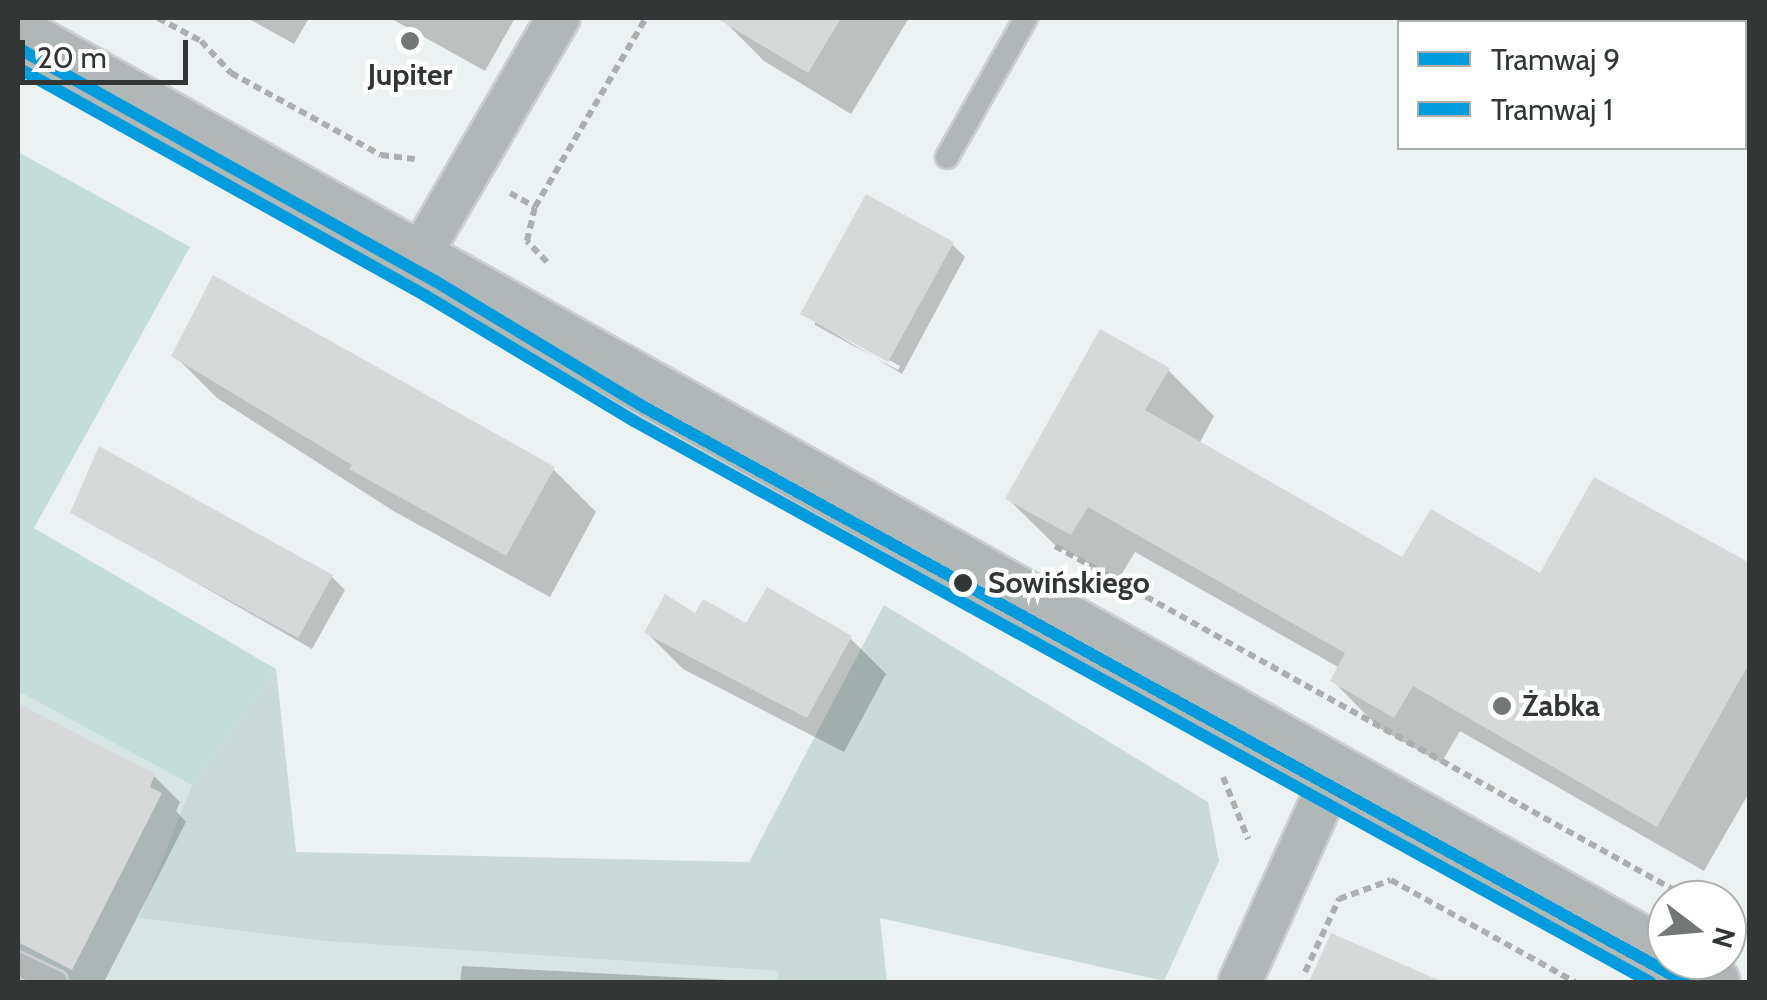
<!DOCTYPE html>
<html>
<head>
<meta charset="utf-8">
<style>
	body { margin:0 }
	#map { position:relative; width:1767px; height:1000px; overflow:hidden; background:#ecf2f1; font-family:Cabin,sans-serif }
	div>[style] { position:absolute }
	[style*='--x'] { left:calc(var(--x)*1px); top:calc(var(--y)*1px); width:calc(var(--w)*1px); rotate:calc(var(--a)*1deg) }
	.built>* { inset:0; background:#d7e5e3 }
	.green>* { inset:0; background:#c9dad7 }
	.forest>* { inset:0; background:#c4ddd8 }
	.shadow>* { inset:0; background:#0003 }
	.building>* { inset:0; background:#d7d9d9 }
	.path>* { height:6px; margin-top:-3px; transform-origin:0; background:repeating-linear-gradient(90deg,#abb0af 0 8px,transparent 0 13px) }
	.roads { filter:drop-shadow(2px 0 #cbcfce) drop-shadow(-2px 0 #cbcfce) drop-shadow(0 2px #cbcfce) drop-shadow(0 -2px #cbcfce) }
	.service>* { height:22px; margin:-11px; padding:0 11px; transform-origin:11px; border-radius:11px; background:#b1b6b6 }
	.minor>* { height:42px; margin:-21px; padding:0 21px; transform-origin:21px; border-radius:21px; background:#b1b6b6 }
	.tertiary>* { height:55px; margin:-27.5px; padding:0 27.5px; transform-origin:27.5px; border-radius:27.5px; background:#b1b6b6 }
	.tram-1>* { height:12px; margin:-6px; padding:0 6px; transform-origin:6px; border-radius:6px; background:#009cdd }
	.tram-2>* { height:12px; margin:-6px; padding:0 6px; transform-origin:6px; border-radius:6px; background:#009cdd }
	.dots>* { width:28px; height:28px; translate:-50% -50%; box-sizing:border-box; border:5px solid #fff; border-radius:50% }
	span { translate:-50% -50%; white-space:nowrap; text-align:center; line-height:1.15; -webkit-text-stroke:9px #fff; paint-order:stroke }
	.poi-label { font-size:30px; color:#323635; font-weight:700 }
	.left { translate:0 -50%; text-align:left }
	.stop-label { font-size:30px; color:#323635; font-weight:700 }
	.frame { position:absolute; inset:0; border:20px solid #323635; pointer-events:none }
	.legend { position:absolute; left:1397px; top:20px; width:350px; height:130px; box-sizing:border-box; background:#fff; border:2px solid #adafae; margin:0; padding:12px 18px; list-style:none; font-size:30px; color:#323635 }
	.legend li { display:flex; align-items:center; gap:20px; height:50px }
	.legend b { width:50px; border:2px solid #adafae }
	.north { position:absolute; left:1647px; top:880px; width:100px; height:100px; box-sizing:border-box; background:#fff; border:2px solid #adafae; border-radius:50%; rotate:106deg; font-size:28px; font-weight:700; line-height:40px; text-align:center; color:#323635 }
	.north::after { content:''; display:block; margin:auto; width:35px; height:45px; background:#737877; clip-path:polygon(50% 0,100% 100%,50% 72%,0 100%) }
	.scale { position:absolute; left:20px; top:40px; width:168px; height:45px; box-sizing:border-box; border:5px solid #323635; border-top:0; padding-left:12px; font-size:30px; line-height:35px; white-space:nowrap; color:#323635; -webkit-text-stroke:8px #fff; paint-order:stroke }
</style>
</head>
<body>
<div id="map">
	<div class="built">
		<div style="clip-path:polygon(18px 691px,192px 785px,140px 918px,323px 941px,779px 971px,778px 982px,18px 982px)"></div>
	</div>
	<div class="green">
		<div style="clip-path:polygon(884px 605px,1208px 802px,1219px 861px,1164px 981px,880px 918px,887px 982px,778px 982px,778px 971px,323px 941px,139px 918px,192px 785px,276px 669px,296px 852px,749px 862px)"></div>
	</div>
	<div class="forest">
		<div style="clip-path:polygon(18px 152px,190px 247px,34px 528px,276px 669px,192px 785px,18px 691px)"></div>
	</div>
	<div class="shadow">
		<div style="clip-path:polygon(247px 18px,309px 18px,294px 44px)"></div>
		<div style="clip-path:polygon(390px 18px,515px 18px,485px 71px)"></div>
		<div style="clip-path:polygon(721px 18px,909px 18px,851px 114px,764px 61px)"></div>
		<div style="clip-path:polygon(evenodd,952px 244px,965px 257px,902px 374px,803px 314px,952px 244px,815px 320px,900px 366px,898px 370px,815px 325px,815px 320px)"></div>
		<div style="clip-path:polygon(174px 355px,553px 469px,596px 512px,550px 597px,395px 512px,217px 398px)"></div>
		<div style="clip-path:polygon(1168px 370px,1214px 416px,1199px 444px,1403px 560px,1541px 576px,1750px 566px,1750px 791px,1704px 871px,1460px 731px,1441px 763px,1379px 728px,1333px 681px,1340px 668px,1135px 552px,1118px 580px,1055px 545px,1008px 499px)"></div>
		<div style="clip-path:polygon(73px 512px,332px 577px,345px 590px,312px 649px)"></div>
		<div style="clip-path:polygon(696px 617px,850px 638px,886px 674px,844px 752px,683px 669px,647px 633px)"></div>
		<div style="clip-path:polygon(18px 706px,154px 776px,180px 802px,176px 811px,186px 822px,104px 982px,18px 982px)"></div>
		<div style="clip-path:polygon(1332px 936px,1435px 982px,1311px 982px)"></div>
		<div style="clip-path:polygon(462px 966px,767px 982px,768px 982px,460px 982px)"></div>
	</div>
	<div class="building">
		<div style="clip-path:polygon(716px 18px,841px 18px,808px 73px)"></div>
		<div style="clip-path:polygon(866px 194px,954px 242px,888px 362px,800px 314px)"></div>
		<div style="clip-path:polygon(213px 275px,555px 467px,506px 556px,349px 469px,352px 465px,171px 356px)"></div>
		<div style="clip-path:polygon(1100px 329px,1170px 368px,1145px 410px,1402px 557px,1431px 509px,1540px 573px,1594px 477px,1750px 563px,1750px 662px,1657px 827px,1413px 686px,1394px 718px,1330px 681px,1345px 653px,1088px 507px,1071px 535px,1005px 499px)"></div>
		<div style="clip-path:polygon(99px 446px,333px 575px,298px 638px,70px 513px)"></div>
		<div style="clip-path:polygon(767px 587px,852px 636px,807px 718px,644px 633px,665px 594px,695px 613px,703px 599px,746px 623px)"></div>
		<div style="clip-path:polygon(18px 703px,155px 774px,150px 787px,162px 793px,72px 970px,18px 942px)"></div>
		<div style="clip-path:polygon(1331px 933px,1443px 982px,1309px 982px)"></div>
	</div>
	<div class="path">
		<div style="--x:158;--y:18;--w:49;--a:28.1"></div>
		<div style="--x:201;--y:41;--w:44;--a:46.8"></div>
		<div style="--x:231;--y:73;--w:171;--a:28.7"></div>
		<div style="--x:381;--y:155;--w:34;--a:7"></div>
		<div style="--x:510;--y:193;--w:29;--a:29"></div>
		<div style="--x:547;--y:262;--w:29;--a:-134"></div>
		<div style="--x:527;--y:241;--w:35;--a:-77"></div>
		<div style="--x:535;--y:207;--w:219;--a:-59.6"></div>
		<div style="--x:1055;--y:546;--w:729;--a:29.06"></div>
		<div style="--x:1223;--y:777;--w:67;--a:68"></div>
		<div style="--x:1727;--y:920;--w:26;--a:29"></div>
		<div style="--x:1305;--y:972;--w:81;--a:-65"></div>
		<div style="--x:1339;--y:899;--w:55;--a:-20.1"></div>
		<div style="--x:1391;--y:880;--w:210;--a:29"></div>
	</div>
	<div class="roads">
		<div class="service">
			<div style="--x:1615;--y:18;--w:9;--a:27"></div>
			<div style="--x:1744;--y:93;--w:7;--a:27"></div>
			<div style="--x:947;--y:157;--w:160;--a:-60.4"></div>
			<div style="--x:18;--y:964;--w:42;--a:25.3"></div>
		</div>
		<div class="minor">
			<div style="--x:418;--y:258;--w:278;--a:-59.7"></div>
			<div style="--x:1240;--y:982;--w:230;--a:-65.7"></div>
		</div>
		<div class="tertiary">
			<div style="--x:18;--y:35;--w:1890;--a:29.24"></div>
			<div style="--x:1671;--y:960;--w:46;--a:28.8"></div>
		</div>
	</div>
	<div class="tram-1">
		<div style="--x:18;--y:48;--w:478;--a:29.2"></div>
		<div style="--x:435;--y:281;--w:242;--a:31.1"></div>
		<div style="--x:642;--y:406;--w:1191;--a:28.91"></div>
	</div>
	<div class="tram-2">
		<div style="--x:18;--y:68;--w:467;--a:29.2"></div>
		<div style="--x:426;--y:296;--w:243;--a:31"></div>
		<div style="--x:634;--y:421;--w:1161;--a:28.91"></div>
	</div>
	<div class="dots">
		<div style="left:410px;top:41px;background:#737877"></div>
		<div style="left:963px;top:583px;background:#323635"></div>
		<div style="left:1502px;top:706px;background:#737877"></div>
	</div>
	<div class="poi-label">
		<span style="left:410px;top:75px">Jupiter</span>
		<span class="left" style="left:1522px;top:706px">Żabka</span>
	</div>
	<div class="stop-label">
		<span class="left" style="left:988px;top:583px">Sowińskiego</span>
	</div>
	<div class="frame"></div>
	<ul class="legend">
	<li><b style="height:12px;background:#009cdd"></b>Tramwaj 9</li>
	<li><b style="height:12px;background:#009cdd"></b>Tramwaj 1</li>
	</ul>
	<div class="north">N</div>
	<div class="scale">20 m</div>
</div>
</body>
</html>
